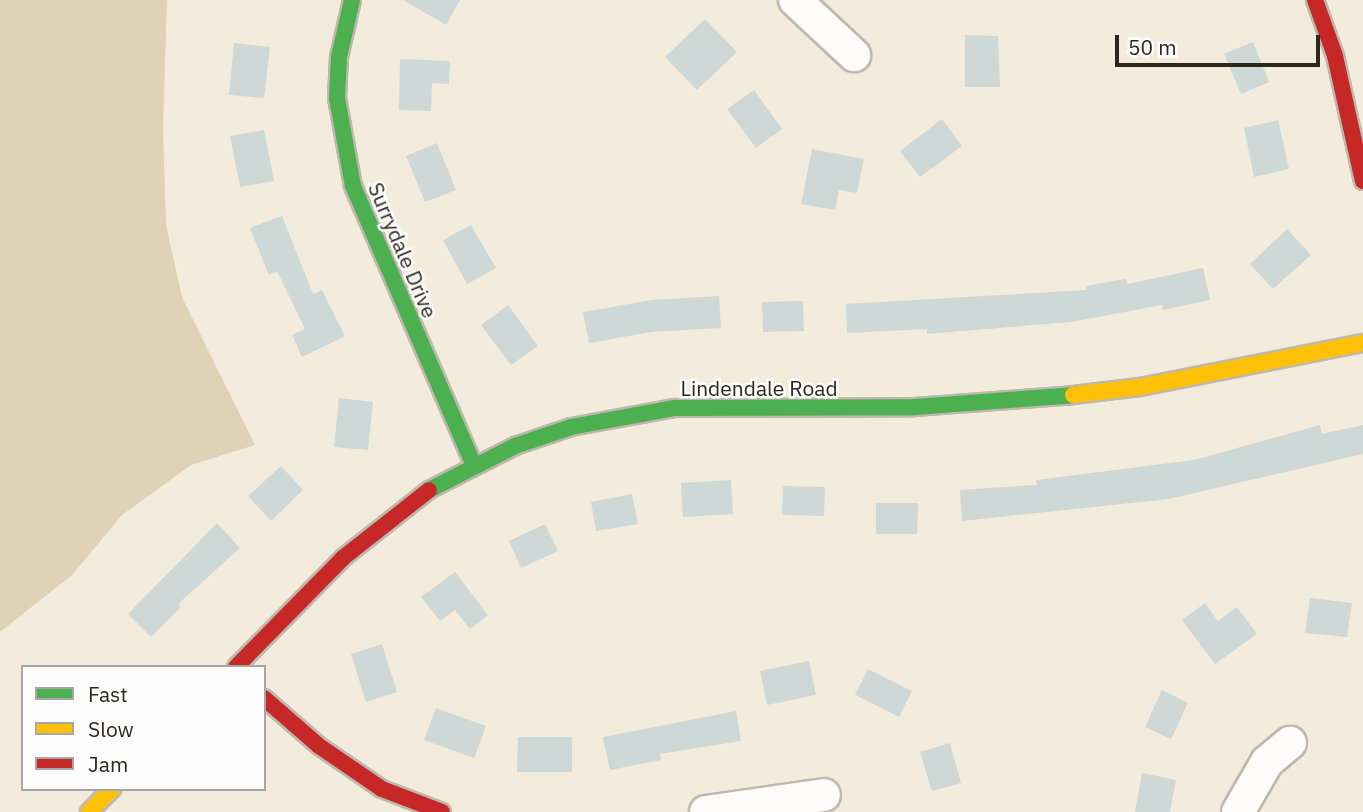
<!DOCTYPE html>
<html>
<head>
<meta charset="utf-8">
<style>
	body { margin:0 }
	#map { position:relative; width:1363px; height:812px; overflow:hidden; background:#f3ecdd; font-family:"IBM Plex Sans",sans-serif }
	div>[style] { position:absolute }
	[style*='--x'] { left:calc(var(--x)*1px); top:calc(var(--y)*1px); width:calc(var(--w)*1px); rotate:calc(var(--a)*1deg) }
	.green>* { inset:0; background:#e0d2b6 }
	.building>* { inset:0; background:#cdd8d7 }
	.roads { filter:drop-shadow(2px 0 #beb8ad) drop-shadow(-2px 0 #beb8ad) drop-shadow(0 2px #beb8ad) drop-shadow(0 -2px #beb8ad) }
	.street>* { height:32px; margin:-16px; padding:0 16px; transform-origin:16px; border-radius:16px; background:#fdfcfa }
	.fast>* { height:16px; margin:-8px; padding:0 8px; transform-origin:8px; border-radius:8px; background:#4caf50 }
	.slow>* { height:16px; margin:-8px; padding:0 8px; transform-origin:8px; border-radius:8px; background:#ffc107 }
	.jam>* { height:16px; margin:-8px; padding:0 8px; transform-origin:8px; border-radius:8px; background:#c62828 }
	span { translate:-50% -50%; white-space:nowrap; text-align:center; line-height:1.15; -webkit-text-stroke:5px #fdfdfd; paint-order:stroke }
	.street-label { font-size:21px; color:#2c271d }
	.legend { position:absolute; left:21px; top:665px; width:245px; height:126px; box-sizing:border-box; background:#fdfdfd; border:2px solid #a9a7a3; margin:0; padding:9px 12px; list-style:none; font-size:21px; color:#2c271d }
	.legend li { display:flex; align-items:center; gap:14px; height:35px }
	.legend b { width:35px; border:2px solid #a9a7a3 }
	.scale { position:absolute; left:1115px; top:35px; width:205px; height:32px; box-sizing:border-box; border:4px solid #2c271d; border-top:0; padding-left:9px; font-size:21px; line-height:24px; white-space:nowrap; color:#2c271d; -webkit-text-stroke:5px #fdfdfd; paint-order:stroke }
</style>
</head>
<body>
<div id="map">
	<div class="green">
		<div style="clip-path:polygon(0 0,167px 0,163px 128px,166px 225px,182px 297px,255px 445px,191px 465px,122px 515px,72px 575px,0 632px)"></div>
	</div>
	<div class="building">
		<div style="clip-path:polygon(403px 0,460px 0,446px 25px)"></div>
		<div style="clip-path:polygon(705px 19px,737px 52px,697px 90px,665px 57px)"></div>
		<div style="clip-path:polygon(965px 35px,998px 36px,1000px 87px,965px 87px)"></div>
		<div style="clip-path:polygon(1253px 42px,1269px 82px,1241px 94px,1224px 54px)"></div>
		<div style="clip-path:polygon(234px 43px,270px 47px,264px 98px,229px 95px)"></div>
		<div style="clip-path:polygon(400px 59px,450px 61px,449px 84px,432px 83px,431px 111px,399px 110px)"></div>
		<div style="clip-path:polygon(754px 90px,782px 129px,756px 148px,727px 109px)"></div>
		<div style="clip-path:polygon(942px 119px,962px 146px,920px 177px,900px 151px)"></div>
		<div style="clip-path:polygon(1278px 120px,1289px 169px,1254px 177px,1244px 128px)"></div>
		<div style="clip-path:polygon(264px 130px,274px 181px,240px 187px,230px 136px)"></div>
		<div style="clip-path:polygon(437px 143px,456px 190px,425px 202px,406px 156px)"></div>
		<div style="clip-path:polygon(812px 149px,864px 159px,857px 193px,839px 190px,835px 210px,801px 204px)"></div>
		<div style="clip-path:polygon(282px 216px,313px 294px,322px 290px,345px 336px,302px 357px,292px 335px,305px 329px,277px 271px,269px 275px,250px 228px)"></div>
		<div style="clip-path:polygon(471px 225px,496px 268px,467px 284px,443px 240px)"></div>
		<div style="clip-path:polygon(1287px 229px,1311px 255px,1273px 289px,1250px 264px)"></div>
		<div style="clip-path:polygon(1203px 268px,1210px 300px,1163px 310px,1162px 305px,1071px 322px,927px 334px,927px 329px,847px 333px,846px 304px,1087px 290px,1086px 286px,1126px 279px,1127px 284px)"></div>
		<div style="clip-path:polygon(719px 296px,721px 328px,651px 332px,589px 343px,583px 312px,652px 300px)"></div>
		<div style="clip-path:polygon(803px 301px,804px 331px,763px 332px,762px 302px)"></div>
		<div style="clip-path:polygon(508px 305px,538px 346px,511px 365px,481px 325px)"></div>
		<div style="clip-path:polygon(339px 398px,373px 402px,368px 450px,334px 447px)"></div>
		<div style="clip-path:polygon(1320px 425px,1322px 434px,1363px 425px,1363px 454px,1169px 499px,962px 521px,960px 490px,1037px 485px,1036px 480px,1194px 460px)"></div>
		<div style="clip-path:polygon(281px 466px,303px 490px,271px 521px,248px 496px)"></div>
		<div style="clip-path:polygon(731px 480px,733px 514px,683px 517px,681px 483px)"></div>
		<div style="clip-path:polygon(783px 486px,825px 487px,824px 516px,782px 515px)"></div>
		<div style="clip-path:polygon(632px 494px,638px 524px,596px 531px,591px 502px)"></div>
		<div style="clip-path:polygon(876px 503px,918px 503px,917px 534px,876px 534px)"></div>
		<div style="clip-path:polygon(217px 523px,240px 548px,178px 604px,181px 607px,151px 637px,128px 614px)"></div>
		<div style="clip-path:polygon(545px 524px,558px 551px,521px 568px,509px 541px)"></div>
		<div style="clip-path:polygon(455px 572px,488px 615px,470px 629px,455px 610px,440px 621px,421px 597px)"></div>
		<div style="clip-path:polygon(1310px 598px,1352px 603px,1347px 637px,1305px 633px)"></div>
		<div style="clip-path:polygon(1205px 603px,1218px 621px,1237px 607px,1257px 634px,1215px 664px,1182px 620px)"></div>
		<div style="clip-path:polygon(382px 644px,397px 692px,366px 702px,351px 654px)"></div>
		<div style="clip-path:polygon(809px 661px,816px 695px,767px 705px,760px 671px)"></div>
		<div style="clip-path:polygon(868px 669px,912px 691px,899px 717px,855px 695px)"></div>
		<div style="clip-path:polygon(1162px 690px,1188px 703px,1171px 739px,1145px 727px)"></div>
		<div style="clip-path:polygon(436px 708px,486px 726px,474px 758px,424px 740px)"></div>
		<div style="clip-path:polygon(736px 711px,741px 741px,660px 754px,661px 760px,610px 770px,603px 737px)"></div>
		<div style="clip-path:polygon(518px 737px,572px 737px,572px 772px,517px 772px)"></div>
		<div style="clip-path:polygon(950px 743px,961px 783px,932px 791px,920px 752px)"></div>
		<div style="clip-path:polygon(1142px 773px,1176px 780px,1170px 812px,1135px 812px)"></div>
	</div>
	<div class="roads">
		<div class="street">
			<div style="--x:795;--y:0;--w:81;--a:43"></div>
			<div style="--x:706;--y:812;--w:119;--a:-8.2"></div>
			<div style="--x:1238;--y:812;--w:58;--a:-59.9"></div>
			<div style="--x:1267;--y:762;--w:30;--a:-40"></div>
		</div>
		<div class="fast">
			<div style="--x:352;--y:0;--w:58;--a:102.8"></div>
			<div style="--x:339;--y:57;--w:41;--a:92.8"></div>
			<div style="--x:337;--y:98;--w:89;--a:79.7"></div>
			<div style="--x:353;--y:186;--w:304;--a:66.6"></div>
			<div style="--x:429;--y:490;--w:97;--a:-27.1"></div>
			<div style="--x:515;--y:446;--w:59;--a:-18.7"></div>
			<div style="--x:571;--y:427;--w:106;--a:-10.4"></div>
			<div style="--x:675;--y:408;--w:240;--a:-0.2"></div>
			<div style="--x:915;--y:407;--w:158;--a:-4.3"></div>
		</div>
		<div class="slow">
			<div style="--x:1073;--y:395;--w:67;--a:-6.8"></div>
			<div style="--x:1140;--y:387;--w:227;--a:-11.2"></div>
			<div style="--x:89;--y:812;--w:33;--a:-45"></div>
		</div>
		<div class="jam">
			<div style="--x:1315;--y:0;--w:59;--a:70.3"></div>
			<div style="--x:1335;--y:56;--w:128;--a:77.4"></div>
			<div style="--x:236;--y:667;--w:154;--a:-45.5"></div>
			<div style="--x:344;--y:557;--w:108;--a:-38.2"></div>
			<div style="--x:264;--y:698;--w:73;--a:41.1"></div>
			<div style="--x:319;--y:746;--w:76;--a:34.3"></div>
			<div style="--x:382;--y:789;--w:64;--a:21"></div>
		</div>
	</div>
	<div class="street-label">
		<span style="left:403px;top:250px;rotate:67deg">Surrydale Drive</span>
		<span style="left:759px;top:388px">Lindendale Road</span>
	</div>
	<ul class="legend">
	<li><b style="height:9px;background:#4caf50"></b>Fast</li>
	<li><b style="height:9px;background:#ffc107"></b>Slow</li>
	<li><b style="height:9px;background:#c62828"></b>Jam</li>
	</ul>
	<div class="scale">50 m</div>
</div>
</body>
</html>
